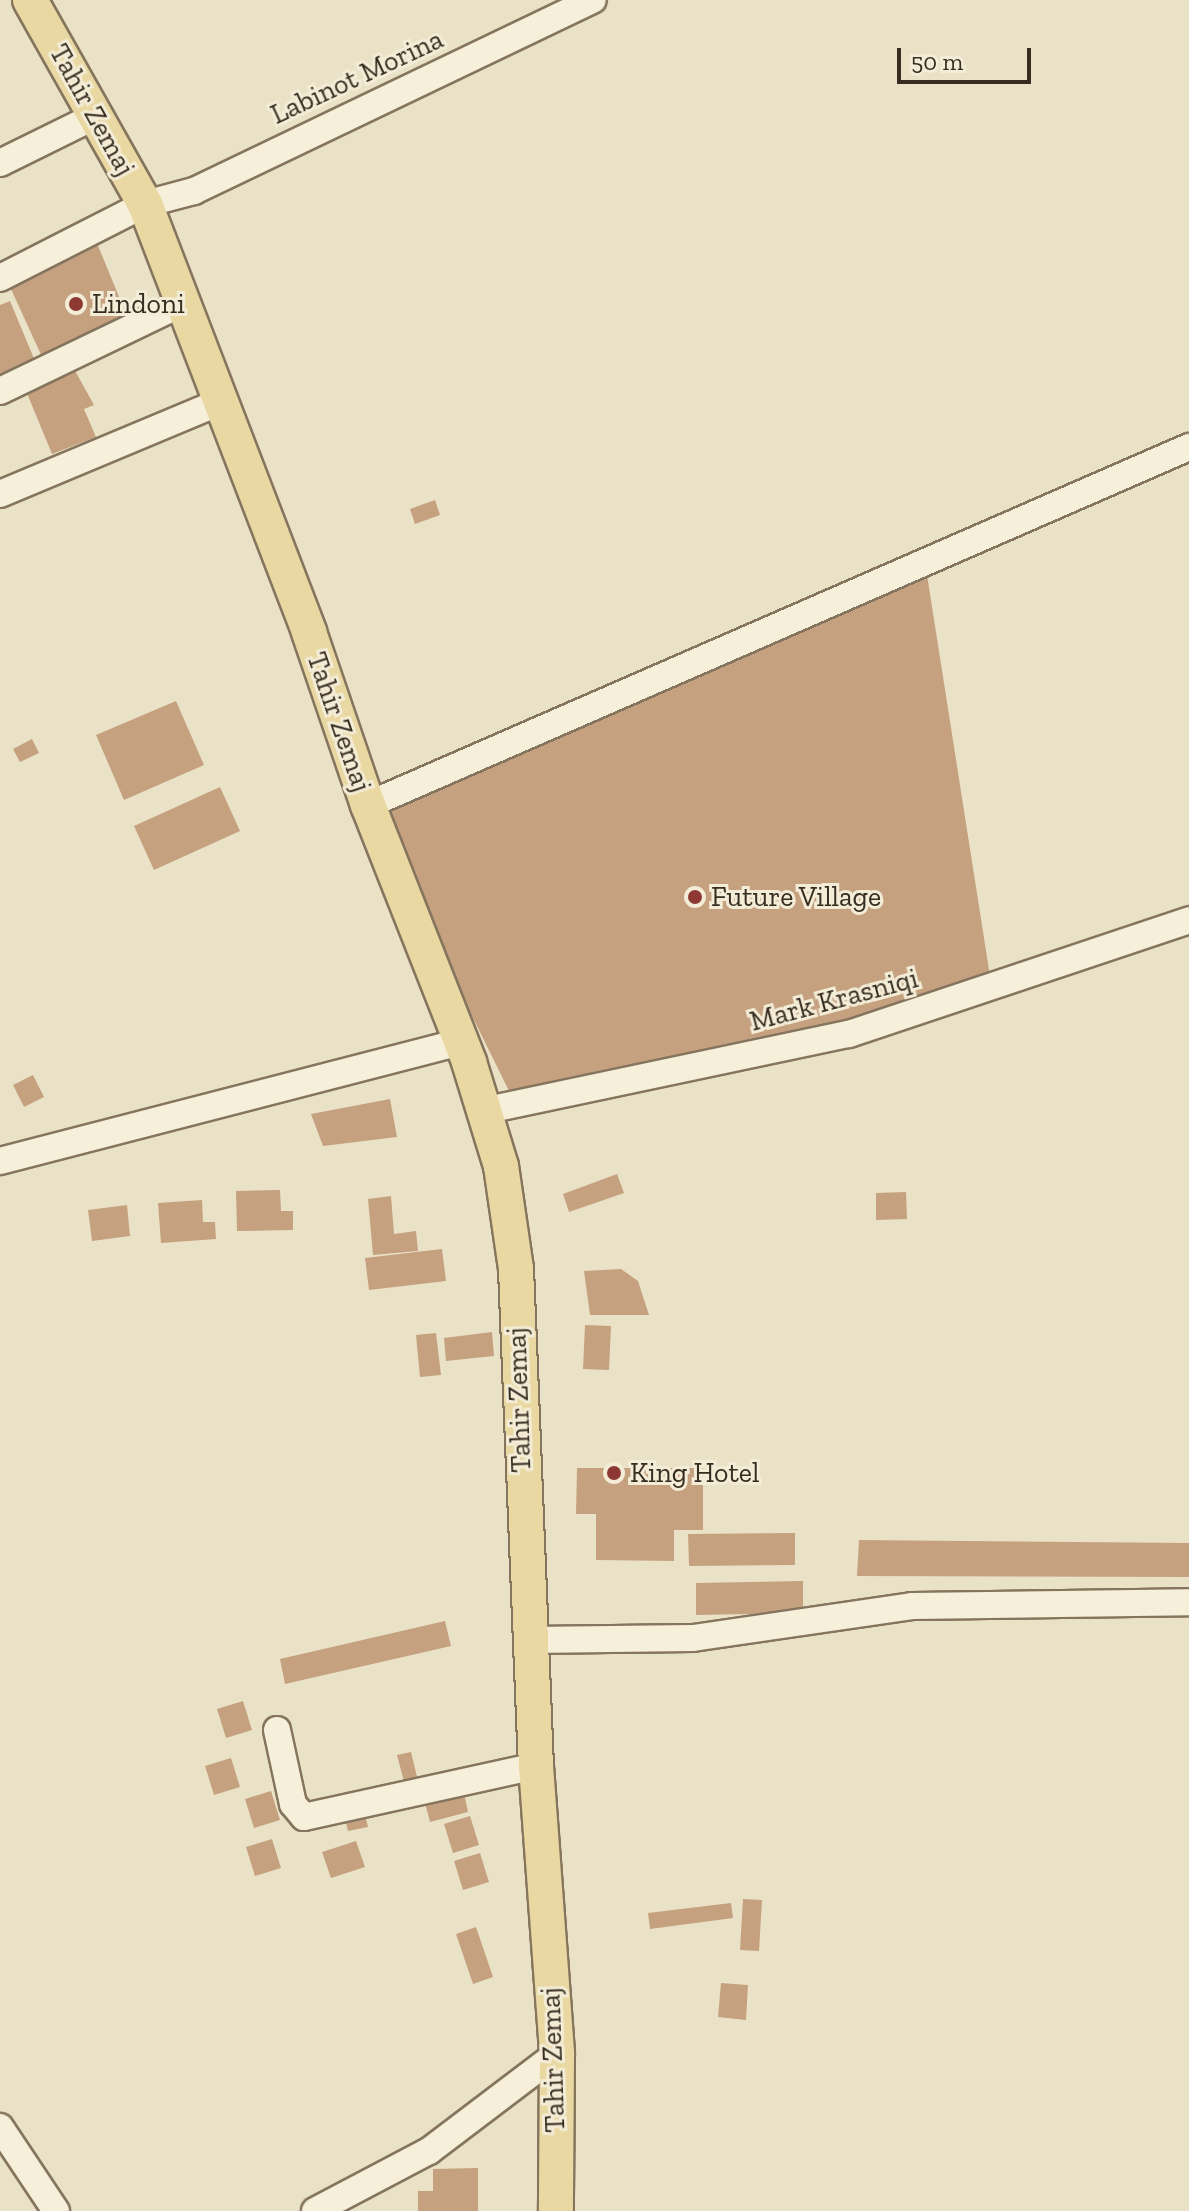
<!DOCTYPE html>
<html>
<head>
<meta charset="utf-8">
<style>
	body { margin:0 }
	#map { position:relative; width:1189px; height:2211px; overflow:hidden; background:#eae2c7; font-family:"Zilla Slab",serif }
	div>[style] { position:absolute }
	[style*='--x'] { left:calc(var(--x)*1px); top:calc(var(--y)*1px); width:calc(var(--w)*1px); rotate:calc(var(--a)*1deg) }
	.building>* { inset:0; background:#c5a180 }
	.roads { filter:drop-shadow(2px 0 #85755e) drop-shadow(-2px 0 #85755e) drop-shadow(0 2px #85755e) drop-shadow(0 -2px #85755e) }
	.minor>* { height:26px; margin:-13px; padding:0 13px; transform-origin:13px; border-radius:13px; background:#f6efda }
	.major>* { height:34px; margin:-17px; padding:0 17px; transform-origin:17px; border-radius:17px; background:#ead8a3 }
	.dots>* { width:22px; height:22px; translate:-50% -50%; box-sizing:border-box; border:4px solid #f3ecd6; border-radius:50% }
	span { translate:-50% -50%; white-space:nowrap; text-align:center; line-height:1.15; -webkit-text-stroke:6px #f3ecd6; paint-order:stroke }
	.street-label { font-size:28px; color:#362c20 }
	.poi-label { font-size:28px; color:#362c20 }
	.left { translate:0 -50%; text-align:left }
	.scale { position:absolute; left:897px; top:48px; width:134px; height:36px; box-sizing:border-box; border:4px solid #362c20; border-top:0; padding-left:10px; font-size:24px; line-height:28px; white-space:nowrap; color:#362c20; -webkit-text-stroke:6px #f3ecd6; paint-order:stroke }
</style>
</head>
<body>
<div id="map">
	<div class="building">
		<div style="clip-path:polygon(92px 231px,131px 326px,48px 370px,5px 276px)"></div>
		<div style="clip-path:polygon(10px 301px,35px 361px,0 377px,0 305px)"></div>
		<div style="clip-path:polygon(73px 367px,94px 405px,84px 409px,96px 437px,52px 454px,24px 386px)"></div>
		<div style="clip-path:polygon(435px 500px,440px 515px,415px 524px,410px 509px)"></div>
		<div style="clip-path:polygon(925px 562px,992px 989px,514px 1101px,368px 805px)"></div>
		<div style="clip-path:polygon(176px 701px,204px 765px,124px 800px,96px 735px)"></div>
		<div style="clip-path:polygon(32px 739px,39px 753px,20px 762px,13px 749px)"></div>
		<div style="clip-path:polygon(220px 787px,240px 831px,154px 870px,134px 826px)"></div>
		<div style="clip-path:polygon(33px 1075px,44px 1097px,24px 1107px,13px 1085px)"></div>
		<div style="clip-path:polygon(390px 1099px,397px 1137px,323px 1146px,311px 1114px)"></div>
		<div style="clip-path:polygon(617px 1174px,624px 1193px,569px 1212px,563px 1194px)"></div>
		<div style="clip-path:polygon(280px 1190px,281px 1211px,293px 1211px,293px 1230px,237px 1231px,236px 1191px)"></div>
		<div style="clip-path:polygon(906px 1192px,907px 1219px,876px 1220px,876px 1193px)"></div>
		<div style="clip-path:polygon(391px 1196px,394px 1234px,416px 1231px,418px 1251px,373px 1255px,368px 1199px)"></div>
		<div style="clip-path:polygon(202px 1200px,203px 1222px,215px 1222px,216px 1239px,161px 1243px,158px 1203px)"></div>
		<div style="clip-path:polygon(127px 1205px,130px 1236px,92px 1241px,88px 1210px)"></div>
		<div style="clip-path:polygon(442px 1249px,446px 1281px,369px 1290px,365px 1258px)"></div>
		<div style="clip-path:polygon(621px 1269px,638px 1281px,649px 1315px,590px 1315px,584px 1271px)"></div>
		<div style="clip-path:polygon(585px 1325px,611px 1326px,609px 1370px,583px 1369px)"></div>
		<div style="clip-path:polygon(492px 1332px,494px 1356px,446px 1361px,444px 1338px)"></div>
		<div style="clip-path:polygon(436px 1333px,441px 1375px,420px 1377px,416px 1335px)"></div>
		<div style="clip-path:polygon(577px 1468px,703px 1468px,703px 1530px,674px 1530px,674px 1561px,596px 1560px,596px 1514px,576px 1514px)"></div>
		<div style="clip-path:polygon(795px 1533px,795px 1565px,689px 1566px,688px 1534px)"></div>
		<div style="clip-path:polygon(859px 1540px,1189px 1543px,1189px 1577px,857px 1576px)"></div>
		<div style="clip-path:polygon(803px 1581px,803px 1613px,696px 1615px,696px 1583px)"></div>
		<div style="clip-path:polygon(445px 1621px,451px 1646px,285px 1684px,280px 1659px)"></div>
		<div style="clip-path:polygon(243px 1701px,252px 1730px,226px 1738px,217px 1709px)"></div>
		<div style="clip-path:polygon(411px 1752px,419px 1785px,406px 1789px,397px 1755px)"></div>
		<div style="clip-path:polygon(231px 1758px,240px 1787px,214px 1795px,205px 1766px)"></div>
		<div style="clip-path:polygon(271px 1791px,280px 1820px,254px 1828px,245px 1799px)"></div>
		<div style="clip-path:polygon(464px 1793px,468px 1812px,430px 1822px,425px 1803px)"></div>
		<div style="clip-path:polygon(365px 1814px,368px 1827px,348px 1831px,345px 1819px)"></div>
		<div style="clip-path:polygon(470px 1816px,479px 1845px,453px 1853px,444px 1824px)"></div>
		<div style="clip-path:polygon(272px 1839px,281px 1868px,255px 1876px,246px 1847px)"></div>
		<div style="clip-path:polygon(356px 1841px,365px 1867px,331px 1878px,322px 1852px)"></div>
		<div style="clip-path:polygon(480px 1853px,489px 1882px,463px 1890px,454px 1861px)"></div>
		<div style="clip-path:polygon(743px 1899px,762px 1900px,759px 1951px,740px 1950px)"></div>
		<div style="clip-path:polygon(731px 1903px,733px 1918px,650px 1929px,648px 1913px)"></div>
		<div style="clip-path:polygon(476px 1927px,493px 1977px,473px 1984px,456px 1934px)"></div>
		<div style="clip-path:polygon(721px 1983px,748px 1985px,746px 2020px,718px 2017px)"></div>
		<div style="clip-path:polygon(478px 2168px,478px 2211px,418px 2211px,418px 2191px,433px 2191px,433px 2169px)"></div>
	</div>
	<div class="roads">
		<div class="minor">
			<div style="--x:0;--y:163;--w:106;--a:-26.3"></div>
			<div style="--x:0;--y:278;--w:163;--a:-27"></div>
			<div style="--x:145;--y:204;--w:51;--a:-14.9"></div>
			<div style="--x:194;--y:191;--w:442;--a:-25.6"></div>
			<div style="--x:0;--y:391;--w:205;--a:-25.7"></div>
			<div style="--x:0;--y:494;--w:241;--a:-22.7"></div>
			<div style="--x:368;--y:805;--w:896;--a:-23.56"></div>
			<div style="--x:487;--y:1110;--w:370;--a:-11.9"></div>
			<div style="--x:849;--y:1034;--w:359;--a:-18.5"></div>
			<div style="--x:0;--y:1161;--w:476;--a:-14.5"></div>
			<div style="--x:530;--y:1640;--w:163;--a:-0.7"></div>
			<div style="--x:693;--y:1638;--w:221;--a:-8.3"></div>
			<div style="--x:912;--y:1606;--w:277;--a:-0.8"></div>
			<div style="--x:277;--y:1730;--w:76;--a:77.8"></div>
			<div style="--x:293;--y:1804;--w:17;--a:50"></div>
			<div style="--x:304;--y:1817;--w:238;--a:-12.4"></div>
			<div style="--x:0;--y:2127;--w:101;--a:56.3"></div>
			<div style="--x:315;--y:2211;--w:129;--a:-27.8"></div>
			<div style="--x:429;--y:2151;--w:161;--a:-37.2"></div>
		</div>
		<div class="major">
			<div style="--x:30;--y:0;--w:234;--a:60.6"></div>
			<div style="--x:145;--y:204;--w:458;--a:69"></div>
			<div style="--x:309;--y:632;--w:183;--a:71.2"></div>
			<div style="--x:368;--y:805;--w:276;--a:68.5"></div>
			<div style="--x:469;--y:1062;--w:109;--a:72.9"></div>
			<div style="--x:501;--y:1166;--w:104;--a:81.7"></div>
			<div style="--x:516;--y:1269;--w:497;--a:87.7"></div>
			<div style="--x:536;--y:1766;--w:289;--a:85.8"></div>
			<div style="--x:557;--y:2054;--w:157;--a:90.4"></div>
		</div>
	</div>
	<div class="dots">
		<div style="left:76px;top:304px;background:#8e3833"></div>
		<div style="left:695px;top:897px;background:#8e3833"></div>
		<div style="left:614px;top:1473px;background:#8e3833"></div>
	</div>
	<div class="street-label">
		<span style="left:357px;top:77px;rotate:-25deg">Labinot Morina</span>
		<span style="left:92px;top:110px;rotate:61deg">Tahir Zemaj</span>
		<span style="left:339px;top:722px;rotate:71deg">Tahir Zemaj</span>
		<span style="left:834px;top:1000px;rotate:-15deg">Mark Krasniqi</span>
		<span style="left:519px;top:1400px;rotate:-92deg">Tahir Zemaj</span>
		<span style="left:553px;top:2060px;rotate:-92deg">Tahir Zemaj</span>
	</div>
	<div class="poi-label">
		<span class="left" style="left:92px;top:304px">Lindoni</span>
		<span class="left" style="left:711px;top:897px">Future Village</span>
		<span class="left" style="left:630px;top:1473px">King Hotel</span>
	</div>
	<div class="scale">50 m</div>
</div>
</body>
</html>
